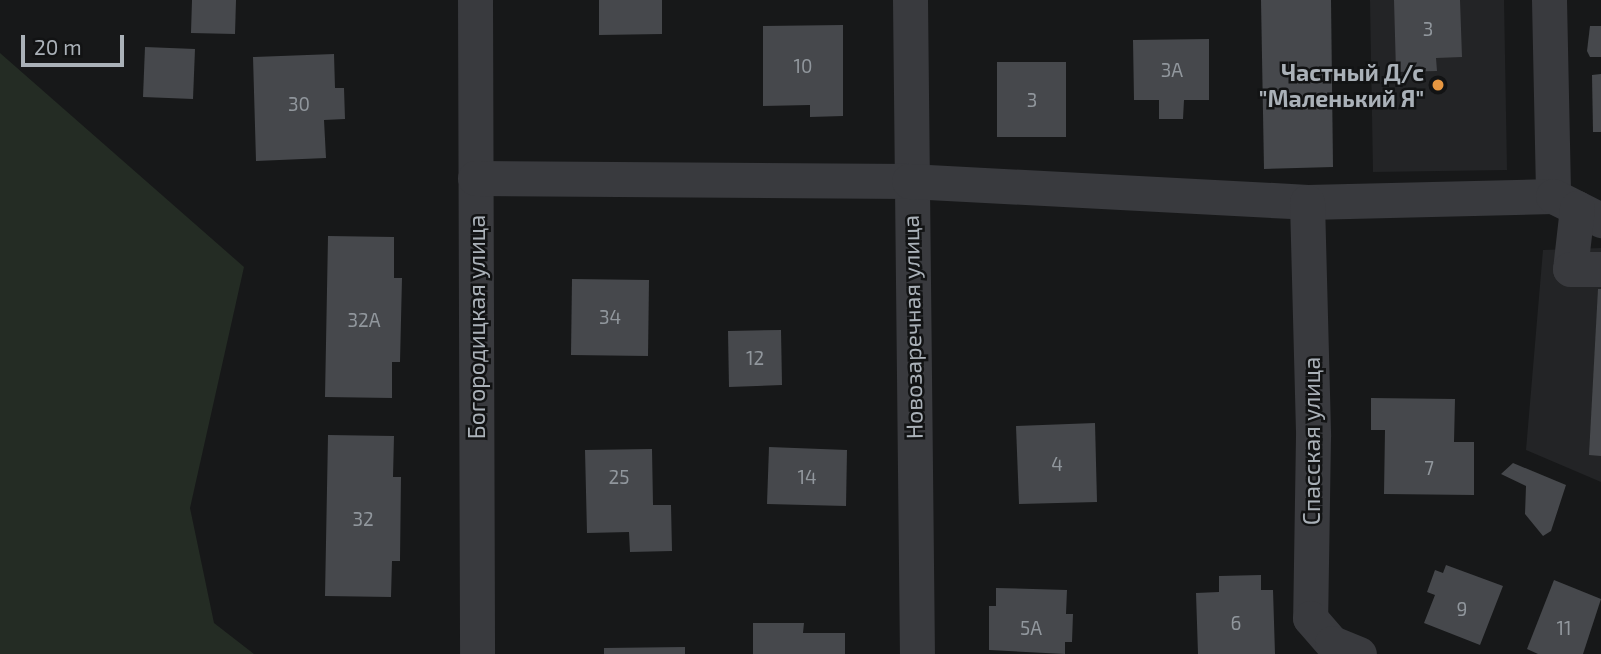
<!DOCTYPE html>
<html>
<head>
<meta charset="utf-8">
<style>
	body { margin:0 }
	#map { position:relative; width:1601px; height:654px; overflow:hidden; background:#171819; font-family:"Exo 2",sans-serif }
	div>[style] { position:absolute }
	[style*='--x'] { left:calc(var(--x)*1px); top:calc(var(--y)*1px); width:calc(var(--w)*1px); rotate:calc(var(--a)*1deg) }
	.built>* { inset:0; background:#232426 }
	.green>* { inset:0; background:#242c24 }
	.building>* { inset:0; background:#46484c }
	.minor>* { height:35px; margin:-17.5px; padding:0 17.5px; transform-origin:17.5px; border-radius:17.5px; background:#393a3e }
	.dots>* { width:19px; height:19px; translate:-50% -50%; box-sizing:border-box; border:4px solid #121314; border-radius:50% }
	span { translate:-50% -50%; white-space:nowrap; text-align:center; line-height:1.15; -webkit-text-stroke:5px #121314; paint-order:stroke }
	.number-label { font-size:19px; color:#91979d }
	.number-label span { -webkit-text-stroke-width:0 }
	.poi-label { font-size:23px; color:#aab1b8; font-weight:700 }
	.right { translate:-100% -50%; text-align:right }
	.street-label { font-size:23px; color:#aab1b8 }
	.scale { position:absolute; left:21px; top:35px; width:103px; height:32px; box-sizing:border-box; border:4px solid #aab1b8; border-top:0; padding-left:9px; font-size:21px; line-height:24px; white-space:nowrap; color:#aab1b8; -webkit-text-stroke:5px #121314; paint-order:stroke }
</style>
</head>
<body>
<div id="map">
	<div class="built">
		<div style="clip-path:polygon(1370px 0,1504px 0,1507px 170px,1373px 172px)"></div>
		<div style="clip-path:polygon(1601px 248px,1601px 482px,1526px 450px,1543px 250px)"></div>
	</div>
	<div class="green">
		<div style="clip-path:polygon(0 53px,244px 267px,190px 508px,214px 623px,254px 654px,0 654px)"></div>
	</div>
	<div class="building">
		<div style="clip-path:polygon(192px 0,236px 0,235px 34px,191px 33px)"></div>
		<div style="clip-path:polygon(599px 0,662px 0,662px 34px,599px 35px)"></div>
		<div style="clip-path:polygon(1261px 0,1331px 0,1333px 167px,1264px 169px)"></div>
		<div style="clip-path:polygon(1394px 0,1460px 0,1462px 57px,1436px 58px,1437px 71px,1396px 72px)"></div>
		<div style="clip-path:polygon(843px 25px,843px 116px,810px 117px,810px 105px,763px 106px,763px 26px)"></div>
		<div style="clip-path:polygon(1590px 26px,1601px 26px,1601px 57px,1590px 57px,1587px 51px)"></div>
		<div style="clip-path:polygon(1209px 39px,1209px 100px,1184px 100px,1183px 119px,1159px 119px,1159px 100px,1134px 100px,1133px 40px)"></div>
		<div style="clip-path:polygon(145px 47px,195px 49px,193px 99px,143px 97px)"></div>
		<div style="clip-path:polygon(334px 54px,335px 88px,344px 88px,345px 119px,324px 120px,326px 158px,256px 161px,253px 57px)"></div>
		<div style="clip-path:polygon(997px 62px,1066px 62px,1066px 137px,997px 137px)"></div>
		<div style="clip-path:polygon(1601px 74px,1601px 132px,1593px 132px,1592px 75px)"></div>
		<div style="clip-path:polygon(328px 236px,394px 237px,394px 278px,402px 278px,400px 362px,392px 362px,392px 398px,325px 397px)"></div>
		<div style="clip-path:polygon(572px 279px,649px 280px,648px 356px,571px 355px)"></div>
		<div style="clip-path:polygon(1598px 289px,1601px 289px,1601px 456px,1589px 455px)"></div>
		<div style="clip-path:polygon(781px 330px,782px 385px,729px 387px,728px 331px)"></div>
		<div style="clip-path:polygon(1371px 398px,1455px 399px,1454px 442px,1474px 442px,1474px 495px,1384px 494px,1385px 430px,1371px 430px)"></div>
		<div style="clip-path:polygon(1095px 423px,1097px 502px,1019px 504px,1016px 426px)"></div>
		<div style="clip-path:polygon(328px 435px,394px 436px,393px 477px,401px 477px,400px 561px,392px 561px,391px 597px,325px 596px)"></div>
		<div style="clip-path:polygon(769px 447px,847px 450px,846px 506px,767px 504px)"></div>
		<div style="clip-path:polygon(652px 449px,653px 505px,671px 505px,672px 551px,630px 552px,629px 532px,587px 533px,585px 450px)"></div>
		<div style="clip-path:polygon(1513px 463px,1566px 485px,1551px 531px,1543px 536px,1525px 514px,1526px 486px,1501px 474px)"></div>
		<div style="clip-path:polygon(1446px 565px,1503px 586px,1480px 645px,1424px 623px,1435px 595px,1427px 592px,1435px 570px,1443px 573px)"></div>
		<div style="clip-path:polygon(1261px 575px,1261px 590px,1273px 590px,1275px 654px,1198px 654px,1196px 593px,1219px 592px,1219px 576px)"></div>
		<div style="clip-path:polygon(1554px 580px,1601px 599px,1583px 654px,1538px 654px,1527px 649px)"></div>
		<div style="clip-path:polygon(996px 588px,1067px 590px,1066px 614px,1073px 614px,1072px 642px,1065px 642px,1065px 654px,989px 650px,989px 606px,996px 606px)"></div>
		<div style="clip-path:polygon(753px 623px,804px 623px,803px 633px,845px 633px,845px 654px,753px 654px)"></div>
		<div style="clip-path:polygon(685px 647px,685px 654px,604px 654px,604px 648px)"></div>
	</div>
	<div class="minor">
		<div style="--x:475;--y:0;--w:654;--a:89.82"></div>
		<div style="--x:910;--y:0;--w:654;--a:89.39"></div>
		<div style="--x:1549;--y:0;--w:196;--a:88.8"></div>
		<div style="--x:475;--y:178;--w:434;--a:0.4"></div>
		<div style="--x:909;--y:181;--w:399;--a:3"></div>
		<div style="--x:1307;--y:202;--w:246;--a:-1.4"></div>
		<div style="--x:1553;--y:196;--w:54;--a:26.6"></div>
		<div style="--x:1307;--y:202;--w:234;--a:88.5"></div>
		<div style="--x:1313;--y:436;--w:182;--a:90.9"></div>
		<div style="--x:1310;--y:618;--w:33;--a:49"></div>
		<div style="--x:1332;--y:643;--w:29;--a:22"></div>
		<div style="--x:1577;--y:208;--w:61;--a:96.5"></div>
		<div style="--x:1570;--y:269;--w:31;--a:0"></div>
	</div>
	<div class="dots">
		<div style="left:1438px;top:85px;background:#e79741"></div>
	</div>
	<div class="number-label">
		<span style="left:1428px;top:29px">3</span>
		<span style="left:803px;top:66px">10</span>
		<span style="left:1172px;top:70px">3А</span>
		<span style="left:1032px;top:100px">3</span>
		<span style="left:299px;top:104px">30</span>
		<span style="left:610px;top:317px">34</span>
		<span style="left:364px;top:320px">32А</span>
		<span style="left:755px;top:358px">12</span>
		<span style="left:1057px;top:464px">4</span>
		<span style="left:1429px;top:468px">7</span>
		<span style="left:619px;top:477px">25</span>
		<span style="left:807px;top:477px">14</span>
		<span style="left:363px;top:519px">32</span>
		<span style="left:1462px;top:609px">9</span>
		<span style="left:1236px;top:623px">6</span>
		<span style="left:1031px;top:628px">5А</span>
		<span style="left:1564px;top:628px">11</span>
	</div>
	<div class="poi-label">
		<span class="right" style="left:1424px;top:85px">Частный Д/с<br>"Маленький Я"</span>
	</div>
	<div class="street-label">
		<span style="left:476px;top:327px;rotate:-90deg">Богородицкая улица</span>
		<span style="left:912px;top:327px;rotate:-91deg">Новозаречная улица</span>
		<span style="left:1311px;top:441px;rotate:-90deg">Спасская улица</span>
	</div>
	<div class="scale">20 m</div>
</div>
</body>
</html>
